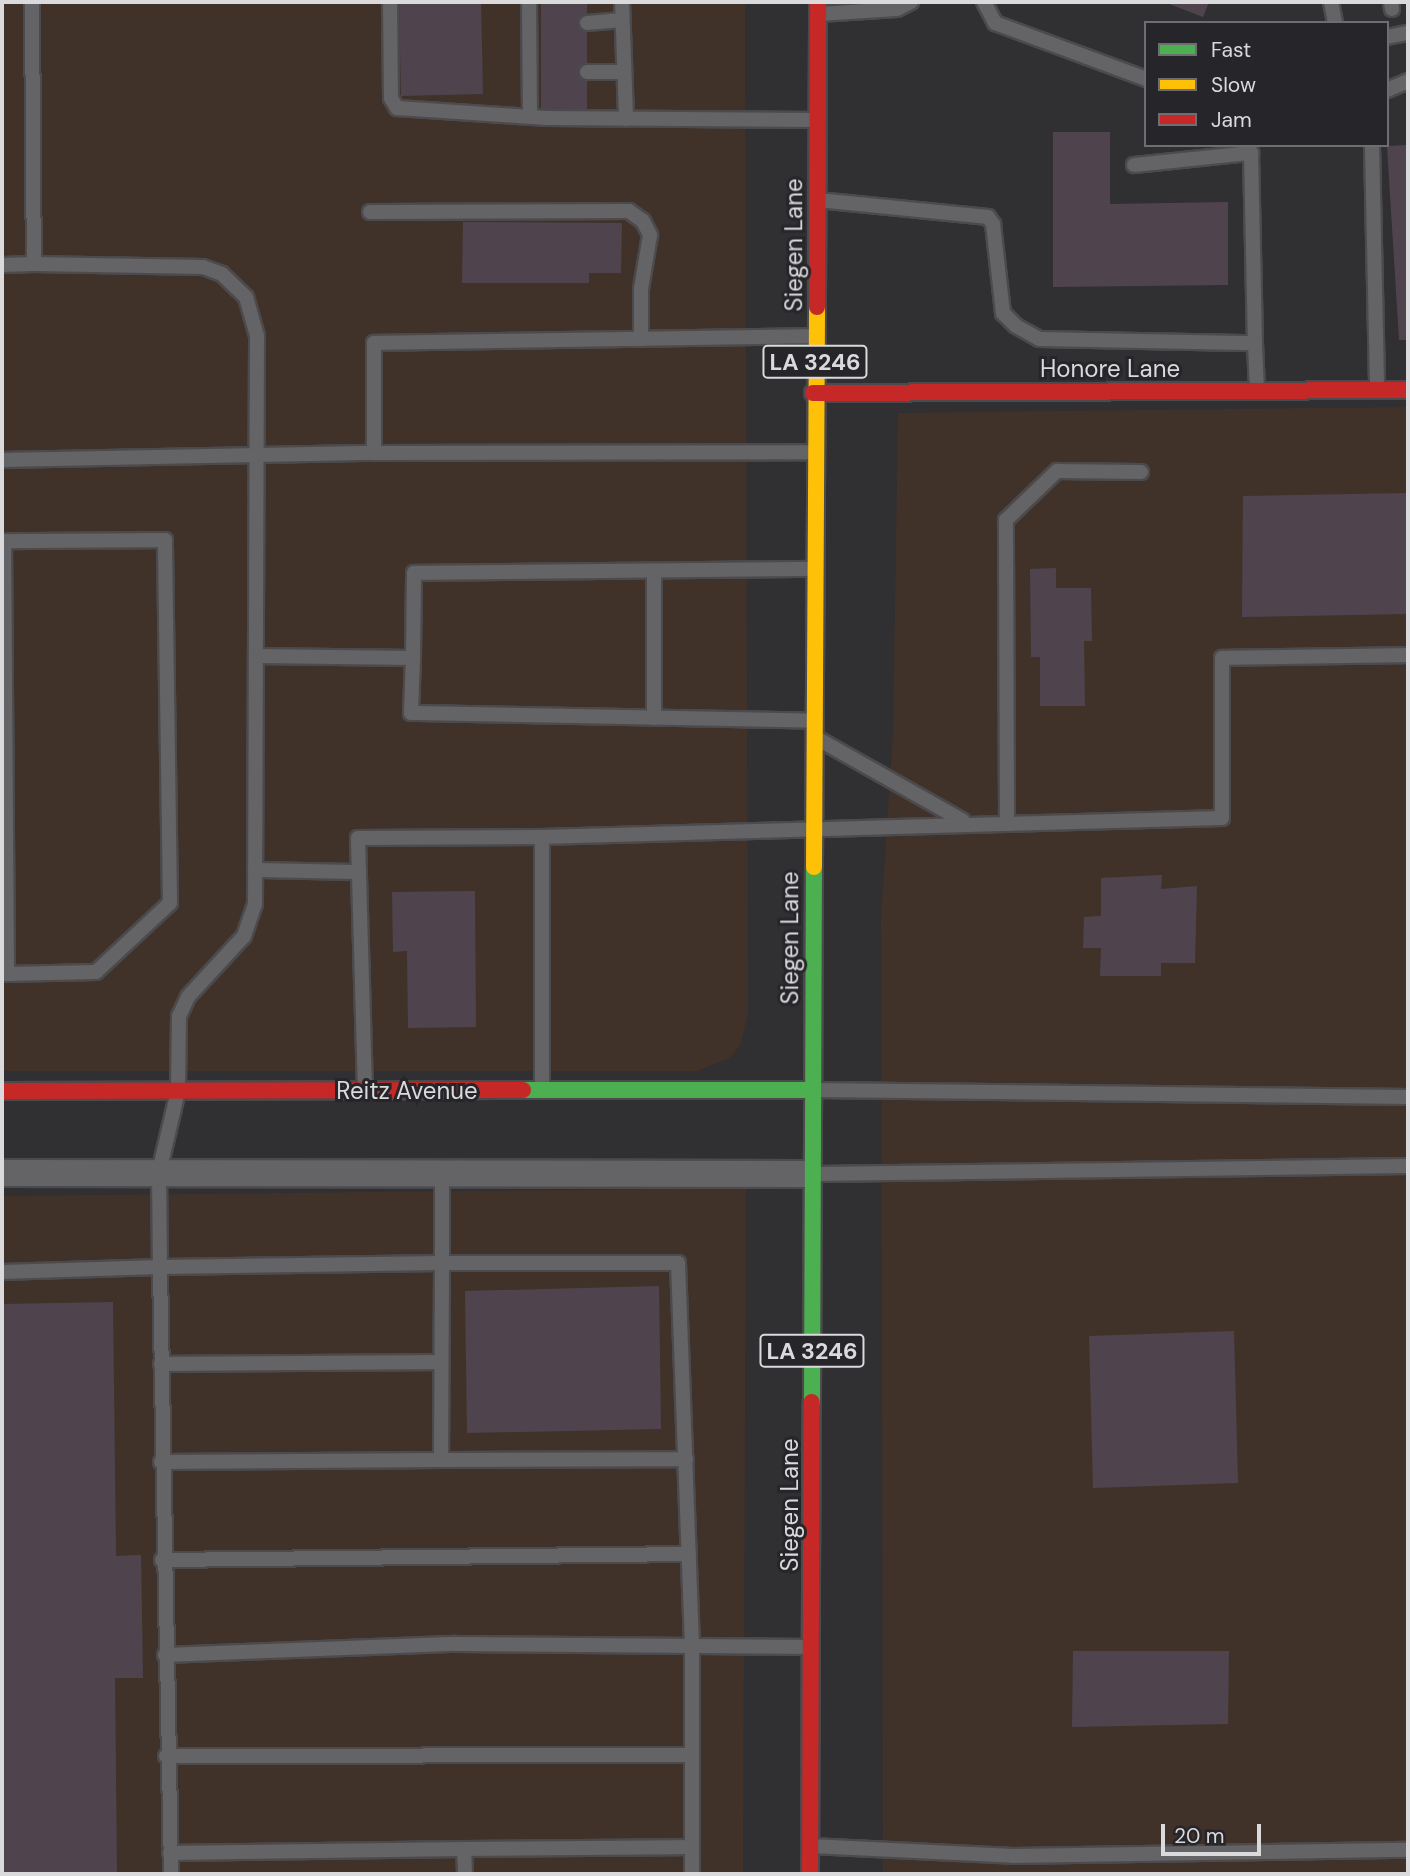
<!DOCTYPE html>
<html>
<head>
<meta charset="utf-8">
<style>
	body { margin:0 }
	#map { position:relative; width:1410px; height:1876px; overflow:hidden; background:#302f32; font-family:"DM Sans",sans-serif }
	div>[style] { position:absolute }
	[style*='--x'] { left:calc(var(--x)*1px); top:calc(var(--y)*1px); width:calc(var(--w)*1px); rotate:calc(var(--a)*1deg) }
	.commercial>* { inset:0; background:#403229 }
	.building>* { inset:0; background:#4f444e }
	.roads { filter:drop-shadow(2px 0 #4b4a4d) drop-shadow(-2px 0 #4b4a4d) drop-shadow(0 2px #4b4a4d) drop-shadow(0 -2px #4b4a4d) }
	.lane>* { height:14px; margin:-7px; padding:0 7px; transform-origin:7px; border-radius:7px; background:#646365 }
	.street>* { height:26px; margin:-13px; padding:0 13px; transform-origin:13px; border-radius:13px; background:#646365 }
	.fast>* { height:16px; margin:-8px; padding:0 8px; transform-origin:8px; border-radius:8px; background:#4caf50 }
	.slow>* { height:16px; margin:-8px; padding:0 8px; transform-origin:8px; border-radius:8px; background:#ffc107 }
	.jam>* { height:16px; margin:-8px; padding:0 8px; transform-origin:8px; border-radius:8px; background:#c62828 }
	span { translate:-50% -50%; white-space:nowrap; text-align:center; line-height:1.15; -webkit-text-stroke:6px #262529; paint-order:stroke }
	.shield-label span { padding:2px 5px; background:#262529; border:2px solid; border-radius:5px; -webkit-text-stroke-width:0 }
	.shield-label { font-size:23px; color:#dad9dc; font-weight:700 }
	.street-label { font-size:24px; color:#dad9dc }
	.frame { position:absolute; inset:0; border:4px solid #dad9dc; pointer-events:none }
	.legend { position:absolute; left:1144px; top:21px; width:245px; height:126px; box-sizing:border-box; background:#262529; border:2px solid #6e6d71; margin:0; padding:9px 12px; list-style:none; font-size:21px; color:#dad9dc }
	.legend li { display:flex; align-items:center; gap:14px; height:35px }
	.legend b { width:35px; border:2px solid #6e6d71 }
	.scale { position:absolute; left:1161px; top:1824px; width:100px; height:32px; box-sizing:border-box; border:4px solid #dad9dc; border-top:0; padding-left:9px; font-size:21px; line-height:24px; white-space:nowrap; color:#dad9dc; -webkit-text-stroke:5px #262529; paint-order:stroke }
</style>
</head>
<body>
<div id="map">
	<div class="commercial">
		<div style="clip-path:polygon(2px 2px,745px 2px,748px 1013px,741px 1044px,730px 1058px,697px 1071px,2px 1071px)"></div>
		<div style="clip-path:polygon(1408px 407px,1408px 1874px,883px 1874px,881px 916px,893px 734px,898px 413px)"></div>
		<div style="clip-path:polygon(746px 1188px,743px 1874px,2px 1874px,2px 1196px)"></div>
	</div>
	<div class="building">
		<div style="clip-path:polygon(399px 2px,481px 2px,483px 94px,401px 96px)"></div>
		<div style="clip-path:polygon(541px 2px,587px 2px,587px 112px,541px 113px)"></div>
		<div style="clip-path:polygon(1164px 2px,1209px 2px,1203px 17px)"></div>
		<div style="clip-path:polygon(1053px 132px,1110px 132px,1110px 204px,1228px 202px,1228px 285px,1053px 287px)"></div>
		<div style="clip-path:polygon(1408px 145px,1408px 340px,1399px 340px,1387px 146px)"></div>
		<div style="clip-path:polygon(463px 222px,622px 223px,621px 273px,589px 273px,589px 283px,462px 283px)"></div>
		<div style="clip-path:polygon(1408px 493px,1408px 614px,1242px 617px,1243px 496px)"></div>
		<div style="clip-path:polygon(1056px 568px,1056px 588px,1091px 588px,1092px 641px,1084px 641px,1085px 706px,1040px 706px,1040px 657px,1031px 657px,1030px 569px)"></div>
		<div style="clip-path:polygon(1162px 875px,1161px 889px,1197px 886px,1195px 963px,1161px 963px,1161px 976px,1100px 976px,1101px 948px,1083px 948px,1084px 917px,1101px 916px,1101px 878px)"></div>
		<div style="clip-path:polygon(475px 891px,476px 1027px,408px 1028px,407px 951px,393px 952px,392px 892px)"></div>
		<div style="clip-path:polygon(659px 1286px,661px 1429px,467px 1433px,465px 1291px)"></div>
		<div style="clip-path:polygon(113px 1302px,116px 1556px,141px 1555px,143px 1678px,115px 1678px,117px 1874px,2px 1874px,2px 1304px)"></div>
		<div style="clip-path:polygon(1234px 1331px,1238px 1483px,1093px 1488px,1089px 1336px)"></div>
		<div style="clip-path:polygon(1073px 1651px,1229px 1651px,1228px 1724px,1072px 1727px)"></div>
	</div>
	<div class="roads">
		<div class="lane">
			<div style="--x:32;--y:2;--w:262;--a:89.6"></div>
			<div style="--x:34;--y:264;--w:169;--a:1"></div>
			<div style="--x:203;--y:267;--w:20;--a:20"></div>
			<div style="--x:222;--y:274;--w:33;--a:44"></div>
			<div style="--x:246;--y:297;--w:41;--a:74.2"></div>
			<div style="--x:257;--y:336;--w:568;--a:90.2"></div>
			<div style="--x:255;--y:904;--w:34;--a:109"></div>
			<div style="--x:244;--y:936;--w:83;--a:132.6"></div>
			<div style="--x:188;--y:997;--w:21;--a:115"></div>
			<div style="--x:179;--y:1016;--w:75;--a:90.8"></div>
			<div style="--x:178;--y:1091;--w:83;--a:103.2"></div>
			<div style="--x:159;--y:1172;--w:95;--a:89.4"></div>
			<div style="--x:160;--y:1267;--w:282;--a:-0.8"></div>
			<div style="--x:442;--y:1263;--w:90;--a:-90"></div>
			<div style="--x:390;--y:2;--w:96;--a:89.4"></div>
			<div style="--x:391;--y:98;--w:12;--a:59"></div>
			<div style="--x:397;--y:108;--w:150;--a:3.8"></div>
			<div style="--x:547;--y:118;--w:269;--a:0.4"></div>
			<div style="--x:529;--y:2;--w:115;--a:89.5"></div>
			<div style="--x:622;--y:2;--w:117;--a:88"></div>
			<div style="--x:984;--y:2;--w:24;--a:62"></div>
			<div style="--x:995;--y:23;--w:161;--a:20.3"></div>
			<div style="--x:1331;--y:2;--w:21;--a:79"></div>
			<div style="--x:1391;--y:2;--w:7;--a:82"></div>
			<div style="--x:819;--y:14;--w:78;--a:-3.7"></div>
			<div style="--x:897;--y:9;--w:16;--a:-27"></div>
			<div style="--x:587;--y:23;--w:35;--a:-5"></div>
			<div style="--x:1387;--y:37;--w:21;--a:-11"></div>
			<div style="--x:587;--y:72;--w:37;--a:0"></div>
			<div style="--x:1387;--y:90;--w:23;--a:-23"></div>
			<div style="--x:1372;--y:145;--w:244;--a:88.8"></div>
			<div style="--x:1134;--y:165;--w:118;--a:-5.9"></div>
			<div style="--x:1251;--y:153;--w:190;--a:88.8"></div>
			<div style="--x:818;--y:200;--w:171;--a:5.7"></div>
			<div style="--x:988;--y:217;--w:9;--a:54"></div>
			<div style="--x:993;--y:224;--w:90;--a:83.6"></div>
			<div style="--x:1003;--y:313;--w:18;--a:45"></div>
			<div style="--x:1016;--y:326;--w:26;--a:29"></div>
			<div style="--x:1039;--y:339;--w:216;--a:1.1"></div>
			<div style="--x:1255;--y:343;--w:47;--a:87.6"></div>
			<div style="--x:370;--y:212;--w:259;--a:-0.2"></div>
			<div style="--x:629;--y:211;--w:17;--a:36"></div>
			<div style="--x:643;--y:221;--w:16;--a:63"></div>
			<div style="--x:650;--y:235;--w:55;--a:99.5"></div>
			<div style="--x:641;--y:289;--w:50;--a:90"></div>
			<div style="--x:2;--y:265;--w:32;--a:-2"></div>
			<div style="--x:374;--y:453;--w:110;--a:-90"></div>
			<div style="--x:374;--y:343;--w:441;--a:-0.9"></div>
			<div style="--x:2;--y:460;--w:372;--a:-1.1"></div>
			<div style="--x:374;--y:453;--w:442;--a:-0.1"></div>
			<div style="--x:256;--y:656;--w:157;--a:0.7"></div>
			<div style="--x:413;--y:658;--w:55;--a:92.1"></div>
			<div style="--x:411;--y:713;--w:401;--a:1.1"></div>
			<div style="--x:413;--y:658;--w:85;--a:-89.3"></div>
			<div style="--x:414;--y:573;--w:400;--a:-0.6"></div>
			<div style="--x:654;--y:718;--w:146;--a:-90"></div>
			<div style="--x:820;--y:740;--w:164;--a:29.5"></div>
			<div style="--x:1007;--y:824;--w:304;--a:-90.2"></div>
			<div style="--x:1006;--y:520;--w:71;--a:-43.9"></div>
			<div style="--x:1057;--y:471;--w:84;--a:0.7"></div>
			<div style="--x:255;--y:870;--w:104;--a:1.1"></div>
			<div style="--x:2;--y:974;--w:5;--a:0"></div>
			<div style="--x:7;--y:974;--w:89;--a:-1.3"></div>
			<div style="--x:96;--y:972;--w:101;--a:-43"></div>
			<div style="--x:170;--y:903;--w:363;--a:-90.8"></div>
			<div style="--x:165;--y:540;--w:161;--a:179.6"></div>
			<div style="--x:4;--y:541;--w:433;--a:89.6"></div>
			<div style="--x:542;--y:1088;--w:251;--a:-90"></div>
			<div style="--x:365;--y:1090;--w:252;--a:-91.6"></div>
			<div style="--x:358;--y:838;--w:184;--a:-0.3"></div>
			<div style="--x:542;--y:837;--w:680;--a:-1.6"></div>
			<div style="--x:1222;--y:818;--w:160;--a:-90"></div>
			<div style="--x:1222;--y:658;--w:186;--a:-0.9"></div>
			<div style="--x:815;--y:1090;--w:593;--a:0.68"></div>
			<div style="--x:815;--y:1174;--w:593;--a:-0.77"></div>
			<div style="--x:2;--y:1272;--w:158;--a:-1.8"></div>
			<div style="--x:160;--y:1267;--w:607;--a:88.96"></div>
			<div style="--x:161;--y:1364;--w:280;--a:-0.4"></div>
			<div style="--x:441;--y:1460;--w:245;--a:-0.2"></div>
			<div style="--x:161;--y:1462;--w:280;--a:-0.4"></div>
			<div style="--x:441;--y:1460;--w:197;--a:-89.7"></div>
			<div style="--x:442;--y:1263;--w:236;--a:0"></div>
			<div style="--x:678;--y:1263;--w:387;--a:87.9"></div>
			<div style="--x:692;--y:1650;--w:224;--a:90"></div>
			<div style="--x:162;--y:1560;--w:527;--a:-0.65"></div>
			<div style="--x:165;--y:1655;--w:291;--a:-2.2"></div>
			<div style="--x:456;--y:1644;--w:353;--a:0.5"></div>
			<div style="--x:166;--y:1756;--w:526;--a:-0.11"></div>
			<div style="--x:811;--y:1846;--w:202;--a:2.8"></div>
			<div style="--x:1013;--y:1856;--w:395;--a:-0.9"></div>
			<div style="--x:170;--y:1853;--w:294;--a:-0.8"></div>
			<div style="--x:465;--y:1874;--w:25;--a:-92"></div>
			<div style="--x:464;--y:1849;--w:228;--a:-0.5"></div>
		</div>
		<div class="street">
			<div style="--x:2;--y:1173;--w:808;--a:0.07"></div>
		</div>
		<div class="fast">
			<div style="--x:523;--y:1090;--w:289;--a:0"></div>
			<div style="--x:812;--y:1402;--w:535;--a:-89.79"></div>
		</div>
		<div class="slow">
			<div style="--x:814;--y:867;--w:560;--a:-89.69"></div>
		</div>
		<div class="jam">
			<div style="--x:817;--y:307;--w:305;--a:-89.8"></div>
			<div style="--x:813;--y:393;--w:595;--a:-0.29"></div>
			<div style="--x:2;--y:1091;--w:521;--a:-0.11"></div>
			<div style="--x:810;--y:1874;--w:472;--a:-89.8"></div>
		</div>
	</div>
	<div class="shield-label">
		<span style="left:815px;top:362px">LA 3246</span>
		<span style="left:812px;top:1351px">LA 3246</span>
	</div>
	<div class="street-label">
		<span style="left:794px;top:245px;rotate:-90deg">Siegen Lane</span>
		<span style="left:1110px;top:369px">Honore Lane</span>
		<span style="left:790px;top:938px;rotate:-90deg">Siegen Lane</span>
		<span style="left:407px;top:1091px">Reitz Avenue</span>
		<span style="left:790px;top:1505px;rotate:-90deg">Siegen Lane</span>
	</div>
	<div class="frame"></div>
	<ul class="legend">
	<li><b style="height:9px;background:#4caf50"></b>Fast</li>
	<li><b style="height:9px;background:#ffc107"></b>Slow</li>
	<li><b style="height:9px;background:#c62828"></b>Jam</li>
	</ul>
	<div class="scale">20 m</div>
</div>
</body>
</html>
